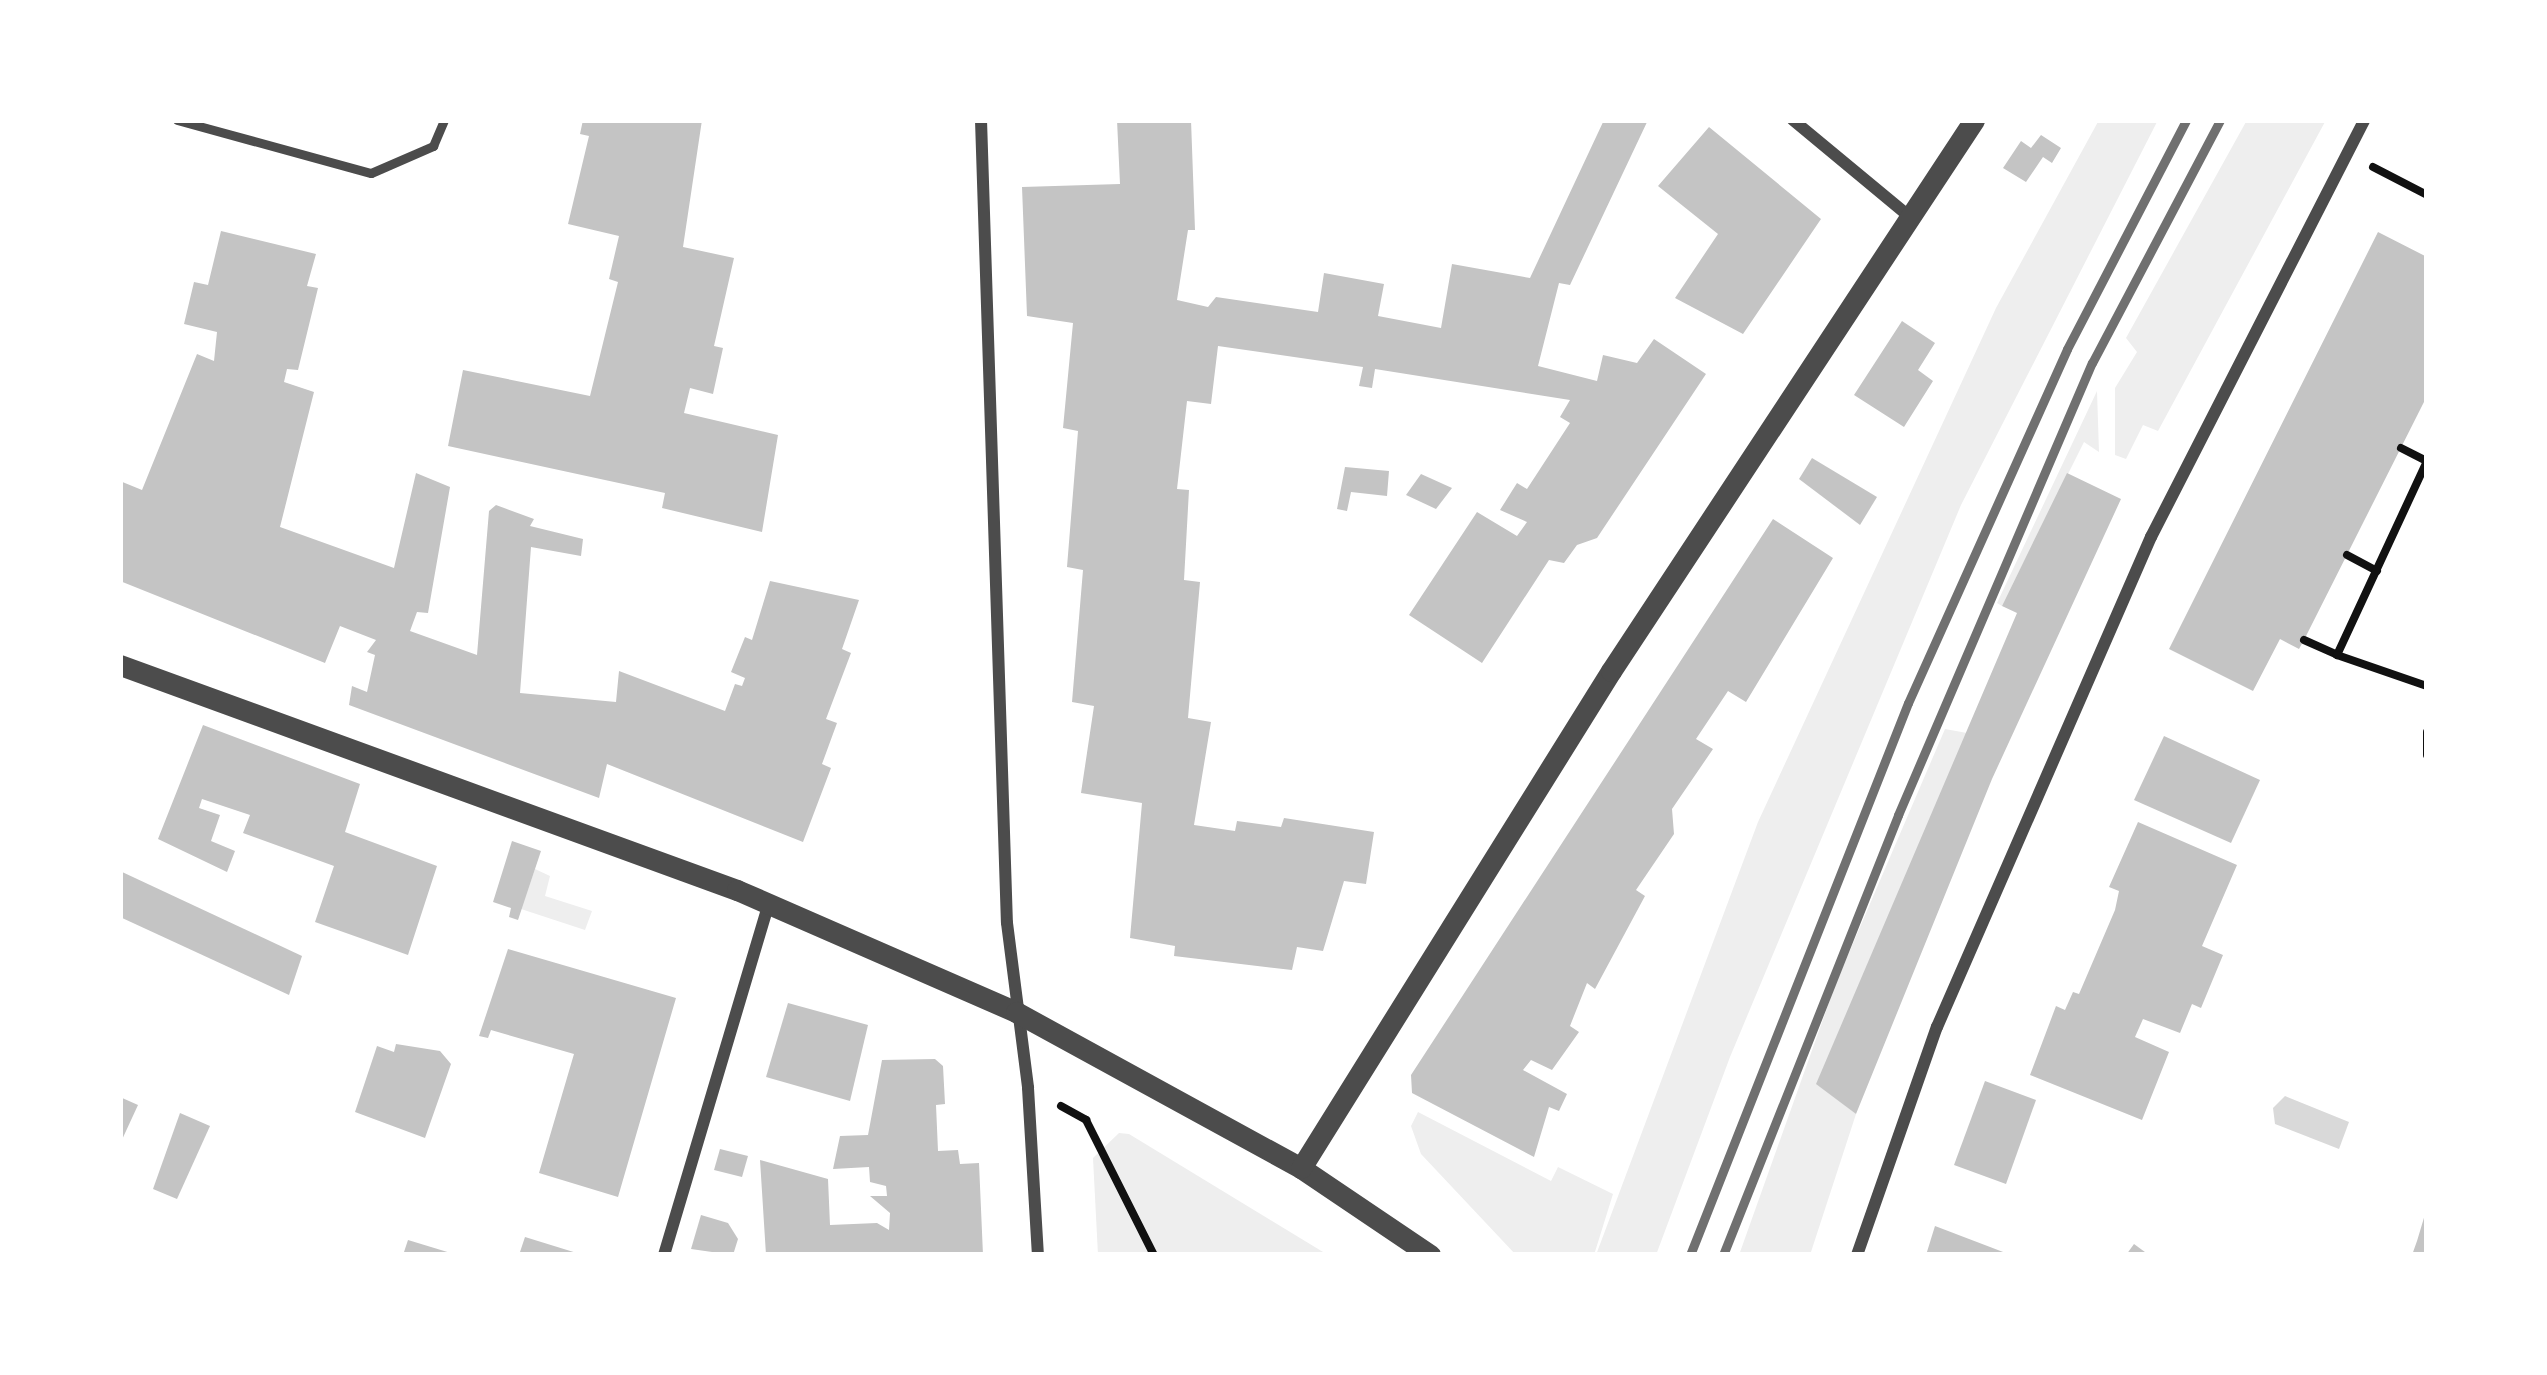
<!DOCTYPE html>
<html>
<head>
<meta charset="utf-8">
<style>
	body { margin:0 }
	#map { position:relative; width:2547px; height:1375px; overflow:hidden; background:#fff; font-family:Barlow,sans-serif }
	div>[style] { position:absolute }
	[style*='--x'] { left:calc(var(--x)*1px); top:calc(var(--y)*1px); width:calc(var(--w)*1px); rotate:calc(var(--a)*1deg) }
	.green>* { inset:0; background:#eee }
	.water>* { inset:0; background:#d9d9d9 }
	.building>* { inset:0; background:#c4c4c4 }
	.path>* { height:8px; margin:-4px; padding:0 4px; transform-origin:4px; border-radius:4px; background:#111 }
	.service>* { height:9px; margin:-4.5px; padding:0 4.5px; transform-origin:4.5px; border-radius:4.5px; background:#4c4c4c }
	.minor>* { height:12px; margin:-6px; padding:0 6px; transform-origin:6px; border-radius:6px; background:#4c4c4c }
	.tertiary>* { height:21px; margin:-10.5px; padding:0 10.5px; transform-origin:10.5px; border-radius:10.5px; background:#4c4c4c }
	.rail>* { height:9px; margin:-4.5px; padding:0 4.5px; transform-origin:4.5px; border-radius:4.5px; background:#707070 }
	span { translate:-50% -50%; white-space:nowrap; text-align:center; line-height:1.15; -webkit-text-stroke:9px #fff; paint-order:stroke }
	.frame { position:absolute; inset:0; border:123px solid #fff; pointer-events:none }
</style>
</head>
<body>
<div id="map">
	<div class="green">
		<div style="clip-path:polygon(2099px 120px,2158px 120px,1961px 505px,1730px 1057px,1656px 1255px,1596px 1255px,1758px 822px,1996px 308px)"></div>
		<div style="clip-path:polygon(2247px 120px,2326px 120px,2158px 431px,2143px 425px,2126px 459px,2115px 455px,2115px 388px,2137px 352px,2126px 338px)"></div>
		<div style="clip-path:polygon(2097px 391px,2099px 452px,2084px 442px,2002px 606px,1997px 603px)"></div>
		<div style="clip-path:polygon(1945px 729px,1967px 733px,1817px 1083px,1856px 1114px,1810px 1255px,1739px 1255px,1836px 983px)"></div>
		<div style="clip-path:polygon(535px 869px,550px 876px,545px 896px,592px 911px,585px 930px,521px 909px)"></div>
		<div style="clip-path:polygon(1418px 1112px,1551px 1181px,1558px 1167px,1613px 1194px,1594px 1255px,1516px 1255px,1421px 1154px,1411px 1126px)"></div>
		<div style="clip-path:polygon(1119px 1133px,1129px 1134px,1328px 1255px,1098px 1255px,1093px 1158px)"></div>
	</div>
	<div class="water">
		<div style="clip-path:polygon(2285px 1096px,2349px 1122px,2339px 1149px,2275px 1124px,2273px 1108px)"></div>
	</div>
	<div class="building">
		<div style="clip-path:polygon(583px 120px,702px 120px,683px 247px,734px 258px,714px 346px,723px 348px,713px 394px,690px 388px,684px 413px,778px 435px,762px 532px,662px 508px,665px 493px,448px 446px,463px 370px,590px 396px,618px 282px,609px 279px,619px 236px,568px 224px,589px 136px,580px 134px)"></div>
		<div style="clip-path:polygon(1117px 120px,1191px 120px,1195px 230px,1188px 230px,1177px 300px,1208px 307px,1216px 297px,1318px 312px,1324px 273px,1384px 284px,1378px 316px,1441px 328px,1452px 264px,1530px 278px,1604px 120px,1648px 120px,1570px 285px,1559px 283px,1538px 366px,1597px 381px,1603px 355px,1637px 363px,1654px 339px,1706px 374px,1597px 538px,1577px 545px,1564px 563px,1549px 560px,1482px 663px,1409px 615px,1477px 512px,1517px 536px,1527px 522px,1500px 510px,1517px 483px,1527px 489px,1570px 423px,1560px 417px,1570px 400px,1375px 369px,1372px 388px,1359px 386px,1363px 367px,1218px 346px,1211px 404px,1187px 401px,1177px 489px,1189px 490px,1184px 580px,1200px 582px,1188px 718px,1211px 722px,1194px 825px,1235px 831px,1237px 821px,1281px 827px,1284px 818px,1374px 832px,1366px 884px,1344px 881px,1323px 951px,1297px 947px,1292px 970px,1174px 956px,1175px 946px,1130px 938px,1142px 803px,1081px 793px,1094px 706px,1072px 702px,1083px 570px,1067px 567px,1078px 431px,1063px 428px,1073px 323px,1027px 316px,1022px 187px,1120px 184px)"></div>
		<div style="clip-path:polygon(1709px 127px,1821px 219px,1743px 334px,1675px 298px,1718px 234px,1658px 186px)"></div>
		<div style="clip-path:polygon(2041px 135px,2061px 148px,2052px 163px,2043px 157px,2026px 182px,2003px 168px,2021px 141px,2031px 148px)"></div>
		<div style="clip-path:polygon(221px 231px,316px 254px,307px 286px,318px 288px,298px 370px,287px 369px,284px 382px,314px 392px,280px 527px,394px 568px,416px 473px,450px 487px,428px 613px,417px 612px,410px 631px,477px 655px,489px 511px,496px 505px,534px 519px,530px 526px,583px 539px,581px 556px,531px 547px,520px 693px,616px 702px,619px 671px,725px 711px,735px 684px,742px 686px,745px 678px,731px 672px,745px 637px,752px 640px,770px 581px,859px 600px,842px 649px,851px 653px,826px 719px,837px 723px,822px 764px,831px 768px,803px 842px,607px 764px,599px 798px,349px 705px,352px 686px,367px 692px,375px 655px,367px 652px,376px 640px,340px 626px,325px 663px,120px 581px,120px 481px,142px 490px,197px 354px,214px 361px,217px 332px,184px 324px,194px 282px,208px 285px)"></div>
		<div style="clip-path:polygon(2378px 232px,2427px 257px,2427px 396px,2304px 640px,2299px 649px,2280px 639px,2253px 691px,2169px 649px)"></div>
		<div style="clip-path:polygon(1902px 321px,1935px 343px,1918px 370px,1933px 381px,1904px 427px,1854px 395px)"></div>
		<div style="clip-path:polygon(1812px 458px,1877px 497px,1860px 525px,1799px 479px)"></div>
		<div style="clip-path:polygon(1345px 467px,1389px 471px,1387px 496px,1351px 492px,1347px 511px,1337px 509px)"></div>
		<div style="clip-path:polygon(2067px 473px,2121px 499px,1992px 779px,1856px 1114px,1816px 1084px,2017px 613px,2002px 606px)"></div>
		<div style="clip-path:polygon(1421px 474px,1452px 488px,1436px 509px,1406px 495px)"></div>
		<div style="clip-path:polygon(1773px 519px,1833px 558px,1746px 702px,1728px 691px,1696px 739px,1713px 749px,1672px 809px,1674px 834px,1636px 890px,1645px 896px,1595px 989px,1587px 983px,1570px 1026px,1579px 1032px,1552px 1070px,1531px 1060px,1523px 1070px,1567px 1094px,1559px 1111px,1549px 1107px,1534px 1157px,1412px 1093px,1411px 1075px)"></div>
		<div style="clip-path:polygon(203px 725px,360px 784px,345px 832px,437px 866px,408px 955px,315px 922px,334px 866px,243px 833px,250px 815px,202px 799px,199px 808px,220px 815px,211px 841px,235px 851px,227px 872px,158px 839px)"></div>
		<div style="clip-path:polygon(2164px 736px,2260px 780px,2231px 843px,2134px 800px)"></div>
		<div style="clip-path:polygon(2138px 822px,2237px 865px,2202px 946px,2223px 955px,2201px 1008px,2192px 1004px,2180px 1033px,2143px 1019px,2135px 1037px,2169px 1052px,2142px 1120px,2030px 1075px,2056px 1006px,2065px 1010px,2073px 992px,2079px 994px,2115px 910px,2119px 891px,2109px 887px)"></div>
		<div style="clip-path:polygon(512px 841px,541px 851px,518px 920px,509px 917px,511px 908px,493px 902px)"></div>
		<div style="clip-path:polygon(120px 871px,302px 956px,289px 995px,120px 917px)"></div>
		<div style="clip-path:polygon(508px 949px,676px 998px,618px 1197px,539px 1173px,574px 1054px,491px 1030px,488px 1038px,479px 1036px)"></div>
		<div style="clip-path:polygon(788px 1003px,868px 1025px,850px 1101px,766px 1077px)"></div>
		<div style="clip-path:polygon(396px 1044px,440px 1051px,451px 1064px,425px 1138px,355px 1112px,377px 1046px,394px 1052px)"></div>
		<div style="clip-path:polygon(935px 1059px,943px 1066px,945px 1104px,936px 1105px,938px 1151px,958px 1150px,960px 1164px,979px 1163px,983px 1255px,766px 1255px,760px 1160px,828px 1179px,830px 1225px,877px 1223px,889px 1230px,890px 1213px,870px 1196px,887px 1196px,886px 1186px,870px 1182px,869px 1167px,833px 1169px,840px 1136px,868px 1135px,882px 1060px)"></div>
		<div style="clip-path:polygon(1985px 1081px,2036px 1100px,2006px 1184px,1954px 1165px)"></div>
		<div style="clip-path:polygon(120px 1097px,138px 1105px,120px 1144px)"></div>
		<div style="clip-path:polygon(180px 1113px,210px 1126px,177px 1199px,153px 1189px)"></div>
		<div style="clip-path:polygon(720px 1149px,748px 1156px,742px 1177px,714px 1170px)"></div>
		<div style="clip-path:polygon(2426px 1211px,2427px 1255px,2412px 1255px,2417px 1241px)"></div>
		<div style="clip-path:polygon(701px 1215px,728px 1223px,738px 1239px,733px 1255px,691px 1249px)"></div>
		<div style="clip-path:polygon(1935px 1226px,2011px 1255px,1926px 1255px)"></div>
		<div style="clip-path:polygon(525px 1237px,580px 1254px,580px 1255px,519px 1255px)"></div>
		<div style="clip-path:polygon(408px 1240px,454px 1254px,454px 1255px,403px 1255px)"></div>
		<div style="clip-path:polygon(2134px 1244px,2149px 1255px,2126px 1255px)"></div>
	</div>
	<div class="path">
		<div style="--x:2373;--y:167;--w:61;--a:27.4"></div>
		<div style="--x:2401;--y:448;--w:29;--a:27"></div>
		<div style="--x:2347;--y:555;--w:34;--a:28"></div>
		<div style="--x:2304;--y:640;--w:36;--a:24"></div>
		<div style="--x:2337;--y:655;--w:214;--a:-65.1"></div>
		<div style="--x:2337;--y:655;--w:95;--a:19"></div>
		<div style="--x:2427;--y:732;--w:23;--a:90"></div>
		<div style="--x:1061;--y:1106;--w:29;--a:29"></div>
		<div style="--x:1086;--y:1120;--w:151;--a:63.3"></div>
	</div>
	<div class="service">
		<div style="--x:177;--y:120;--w:201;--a:15.3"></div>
		<div style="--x:371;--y:173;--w:68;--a:-23.5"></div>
		<div style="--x:433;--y:146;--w:28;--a:-67"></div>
	</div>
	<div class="minor">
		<div style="--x:981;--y:120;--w:803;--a:88.15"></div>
		<div style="--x:1007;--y:923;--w:166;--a:82.7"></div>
		<div style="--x:1028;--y:1088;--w:167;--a:86.6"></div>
		<div style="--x:1793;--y:120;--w:153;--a:39.7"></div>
		<div style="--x:664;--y:1255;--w:361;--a:-73.4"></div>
		<div style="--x:1857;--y:1255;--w:242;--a:-70.7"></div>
		<div style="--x:1937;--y:1027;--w:535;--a:-66.41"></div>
		<div style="--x:2151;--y:537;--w:468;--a:-62.9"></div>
	</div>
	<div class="tertiary">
		<div style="--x:120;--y:665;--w:657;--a:20.04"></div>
		<div style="--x:737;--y:890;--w:305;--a:23.6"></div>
		<div style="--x:1016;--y:1012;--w:325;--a:28.7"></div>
		<div style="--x:1301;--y:1168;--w:156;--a:34"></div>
		<div style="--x:1301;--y:1168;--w:586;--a:-58.05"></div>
		<div style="--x:1611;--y:671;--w:660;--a:-56.62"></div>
	</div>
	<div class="rail">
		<div style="--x:1690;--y:1255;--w:593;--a:-68.45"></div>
		<div style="--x:1908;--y:703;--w:388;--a:-65.8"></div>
		<div style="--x:2067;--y:349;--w:258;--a:-62.5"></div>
		<div style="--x:1723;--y:1255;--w:474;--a:-68.3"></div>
		<div style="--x:1898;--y:815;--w:492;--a:-66.8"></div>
		<div style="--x:2092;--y:363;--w:275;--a:-62.2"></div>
	</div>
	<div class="frame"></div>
</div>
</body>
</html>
